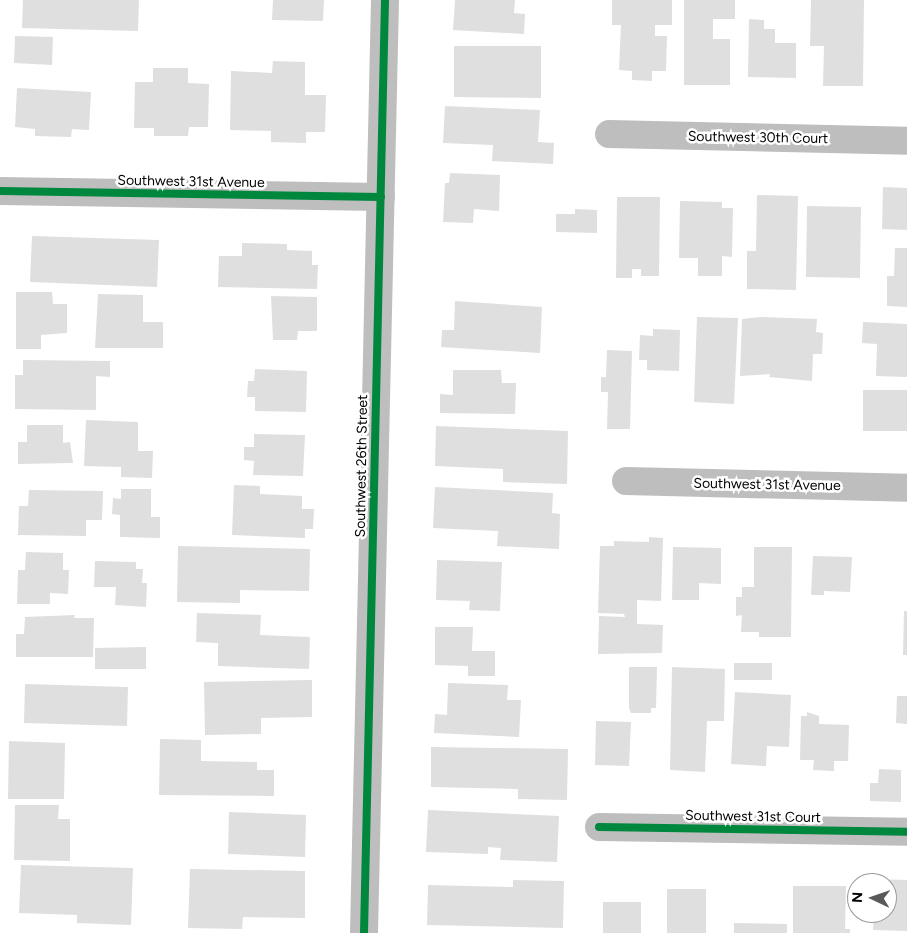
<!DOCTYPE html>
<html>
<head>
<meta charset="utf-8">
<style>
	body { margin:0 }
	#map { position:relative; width:907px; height:933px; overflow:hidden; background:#fff; font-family:Figtree,sans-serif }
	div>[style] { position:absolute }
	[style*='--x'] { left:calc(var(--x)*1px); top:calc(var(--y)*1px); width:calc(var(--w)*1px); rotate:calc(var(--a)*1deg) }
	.building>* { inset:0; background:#dfdfdf }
	.minor>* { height:28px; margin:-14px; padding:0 14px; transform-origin:14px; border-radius:14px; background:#bebebe }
	.cycleway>* { height:8px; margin:-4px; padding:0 4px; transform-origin:4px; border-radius:4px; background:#00873e }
	span { translate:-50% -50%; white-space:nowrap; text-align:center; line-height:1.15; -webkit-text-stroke:5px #fff; paint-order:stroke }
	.street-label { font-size:14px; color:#000 }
	.north { position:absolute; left:847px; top:873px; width:50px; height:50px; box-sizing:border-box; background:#fff; border:1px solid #999; border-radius:50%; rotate:273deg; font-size:14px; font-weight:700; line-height:20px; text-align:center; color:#000 }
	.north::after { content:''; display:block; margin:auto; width:18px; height:22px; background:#595959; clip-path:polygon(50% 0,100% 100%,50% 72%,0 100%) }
</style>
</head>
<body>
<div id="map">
	<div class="building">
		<div style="clip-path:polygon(23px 0,139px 0,138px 31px,22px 28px)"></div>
		<div style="clip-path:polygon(273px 0,324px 0,323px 21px,272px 20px)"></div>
		<div style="clip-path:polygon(455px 0,515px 0,514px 13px,525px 14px,524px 34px,453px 30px)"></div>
		<div style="clip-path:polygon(612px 0,672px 0,672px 25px,655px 25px,655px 36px,667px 36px,666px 71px,652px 71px,652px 81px,632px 80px,632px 71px,619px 70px,621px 25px,612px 25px)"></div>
		<div style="clip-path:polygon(684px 0,735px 0,735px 19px,713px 19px,713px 39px,730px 39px,730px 85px,684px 85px)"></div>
		<div style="clip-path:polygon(811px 0,864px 0,863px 86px,823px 86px,824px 46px,810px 46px)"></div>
		<div style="clip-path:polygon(749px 19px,764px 20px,764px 29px,775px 29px,775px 43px,796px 43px,796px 78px,748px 77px)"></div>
		<div style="clip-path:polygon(15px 36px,53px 37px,52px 65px,14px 63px)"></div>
		<div style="clip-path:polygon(454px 46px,541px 46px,541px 98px,454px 97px)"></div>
		<div style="clip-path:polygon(273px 61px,305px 62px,305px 95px,326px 95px,325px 132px,306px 132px,306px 143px,271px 142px,271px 131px,230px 130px,231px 71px,272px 73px)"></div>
		<div style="clip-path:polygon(153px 68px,188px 68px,188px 83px,209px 84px,208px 127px,189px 127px,188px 136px,154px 136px,154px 128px,134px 128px,135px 82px,153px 82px)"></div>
		<div style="clip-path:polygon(17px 88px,91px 92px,89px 130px,72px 129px,71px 137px,35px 136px,35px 129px,15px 127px)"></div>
		<div style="clip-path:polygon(445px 106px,540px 110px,538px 142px,554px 143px,553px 164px,492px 161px,493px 145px,443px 143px)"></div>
		<div style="clip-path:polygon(450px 173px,500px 175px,499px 211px,474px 209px,473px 223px,443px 222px,445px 183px,449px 183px)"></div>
		<div style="clip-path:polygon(883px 187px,907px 188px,907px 230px,882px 229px)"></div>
		<div style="clip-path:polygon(757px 195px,798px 196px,796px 290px,747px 289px,747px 251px,756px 251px)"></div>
		<div style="clip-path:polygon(617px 197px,660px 197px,659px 276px,641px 276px,641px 269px,632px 269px,632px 278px,616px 278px)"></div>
		<div style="clip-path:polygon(680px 201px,722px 202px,722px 208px,733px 208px,732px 257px,722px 256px,722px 276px,698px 276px,698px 258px,679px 258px)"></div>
		<div style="clip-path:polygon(807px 206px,861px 207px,860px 278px,806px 277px)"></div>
		<div style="clip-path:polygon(575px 209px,597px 210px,597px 233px,556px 232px,556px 214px,575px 214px)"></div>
		<div style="clip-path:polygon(32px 236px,159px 240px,157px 287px,30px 282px)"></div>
		<div style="clip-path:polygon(242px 243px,287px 244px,287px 250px,312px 251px,312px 265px,318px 265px,317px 289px,218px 287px,219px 256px,242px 256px)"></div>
		<div style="clip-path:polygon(895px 248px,907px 248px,907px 307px,887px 306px,887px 276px,894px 276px)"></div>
		<div style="clip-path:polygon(16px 292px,52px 292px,53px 304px,67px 304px,67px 333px,41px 335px,41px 349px,16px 349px)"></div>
		<div style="clip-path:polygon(98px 294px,143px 295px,143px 322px,163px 322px,163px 348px,95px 348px)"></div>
		<div style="clip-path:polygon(271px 296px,317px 297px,317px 331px,298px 331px,297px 340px,273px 340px)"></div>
		<div style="clip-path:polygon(455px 301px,542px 307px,540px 353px,441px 347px,442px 330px,454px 330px)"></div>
		<div style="clip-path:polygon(697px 317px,738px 318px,734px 404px,694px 402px)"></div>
		<div style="clip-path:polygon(760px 317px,817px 319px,816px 332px,823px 333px,822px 354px,813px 354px,812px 381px,769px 377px,770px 374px,740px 376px,742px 319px)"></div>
		<div style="clip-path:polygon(863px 322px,907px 324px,907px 377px,876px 376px,877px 344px,862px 343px)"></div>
		<div style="clip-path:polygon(653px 329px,680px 330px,679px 371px,647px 370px,647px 360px,639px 360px,640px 335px,653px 336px)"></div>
		<div style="clip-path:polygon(607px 350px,632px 351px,630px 429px,607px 429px,608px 392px,601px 392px,601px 377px,606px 377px)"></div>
		<div style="clip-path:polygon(23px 360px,110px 361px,110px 377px,96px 376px,96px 410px,15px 409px,15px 375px,23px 375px)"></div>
		<div style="clip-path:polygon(255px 369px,307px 371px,306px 412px,255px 411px,255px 397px,247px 397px,248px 381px,254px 381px)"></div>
		<div style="clip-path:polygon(453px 370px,501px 370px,502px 383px,516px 383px,515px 414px,440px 413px,440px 394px,453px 395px)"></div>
		<div style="clip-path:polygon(863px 390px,907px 390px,907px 431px,863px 431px)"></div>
		<div style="clip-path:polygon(86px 420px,138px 422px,138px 451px,153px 451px,152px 478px,121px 477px,121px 467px,84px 466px)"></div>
		<div style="clip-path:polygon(27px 425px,63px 425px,63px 443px,70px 442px,73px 463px,18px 464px,18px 442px,27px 442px)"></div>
		<div style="clip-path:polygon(436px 426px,568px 431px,567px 484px,503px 482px,503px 469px,435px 466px)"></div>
		<div style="clip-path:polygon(254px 434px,305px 435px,303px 476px,253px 475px,254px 461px,244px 460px,244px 447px,254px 447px)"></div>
		<div style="clip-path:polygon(234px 485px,260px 486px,260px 494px,302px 496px,302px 509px,314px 509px,313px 529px,305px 529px,305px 538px,232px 535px)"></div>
		<div style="clip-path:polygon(435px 487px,553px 493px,552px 513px,560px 514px,559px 549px,497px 546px,498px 531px,433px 528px)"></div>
		<div style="clip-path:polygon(121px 489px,151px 489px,151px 517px,160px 517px,160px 538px,120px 537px,120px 515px,112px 514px,113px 498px,121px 499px)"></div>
		<div style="clip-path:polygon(29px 490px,103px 491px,102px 520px,86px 520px,86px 536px,18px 535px,19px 506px,28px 506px)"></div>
		<div style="clip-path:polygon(649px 537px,663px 538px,661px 601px,637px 600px,637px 624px,663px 625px,662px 653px,598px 654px,599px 616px,625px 617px,624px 614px,598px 613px,600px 546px,614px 546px,614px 541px,649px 542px)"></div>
		<div style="clip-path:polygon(178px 546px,310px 549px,309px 591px,240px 590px,240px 603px,177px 602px)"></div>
		<div style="clip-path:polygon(673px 547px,721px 548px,721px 584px,699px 583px,699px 600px,672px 600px)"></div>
		<div style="clip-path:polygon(754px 547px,792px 547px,791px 637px,759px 637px,759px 632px,741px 632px,742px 615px,736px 616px,736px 597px,742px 597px,742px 587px,754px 587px)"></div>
		<div style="clip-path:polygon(26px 552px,63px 553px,63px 570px,69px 570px,68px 594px,50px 593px,50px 604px,17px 604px,18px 570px,25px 570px)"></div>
		<div style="clip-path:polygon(813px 556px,852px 557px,850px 592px,824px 591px,824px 595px,811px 595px)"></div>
		<div style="clip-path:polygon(437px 560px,502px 562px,500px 611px,469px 610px,470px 601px,436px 600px)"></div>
		<div style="clip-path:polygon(95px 561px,136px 562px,136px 569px,143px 569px,142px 583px,147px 583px,146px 607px,115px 605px,116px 587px,94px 587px)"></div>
		<div style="clip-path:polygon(904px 611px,907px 611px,907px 655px,903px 655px)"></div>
		<div style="clip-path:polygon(197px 613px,261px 615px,260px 635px,310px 637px,309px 669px,218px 666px,218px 643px,196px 642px)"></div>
		<div style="clip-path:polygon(75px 615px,74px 618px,94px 618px,93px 657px,16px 657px,16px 634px,24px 634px,25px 617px)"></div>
		<div style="clip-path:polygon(435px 627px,473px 627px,472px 651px,495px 651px,495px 676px,468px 676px,468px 666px,435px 665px)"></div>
		<div style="clip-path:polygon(146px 647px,146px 669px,95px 669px,95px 648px)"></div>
		<div style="clip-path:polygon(734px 663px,772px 663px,772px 680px,734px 680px)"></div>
		<div style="clip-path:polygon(629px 667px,657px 667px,656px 708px,651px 708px,651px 713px,631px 713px,629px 708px)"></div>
		<div style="clip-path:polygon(672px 667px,725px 669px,724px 721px,707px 721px,705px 772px,670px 770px)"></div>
		<div style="clip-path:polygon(312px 680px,312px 717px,261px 718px,261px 734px,205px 735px,204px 682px)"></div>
		<div style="clip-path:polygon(448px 683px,508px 685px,507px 700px,521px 700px,519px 737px,434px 733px,435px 714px,447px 715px)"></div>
		<div style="clip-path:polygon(25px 684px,128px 687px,127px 726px,24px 723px)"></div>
		<div style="clip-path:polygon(735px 692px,791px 695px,789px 747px,767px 746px,766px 766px,731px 764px)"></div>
		<div style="clip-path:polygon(897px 696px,907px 696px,907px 724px,896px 723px)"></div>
		<div style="clip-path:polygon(807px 712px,819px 716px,819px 724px,849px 725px,848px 761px,834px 761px,834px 771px,813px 770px,814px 760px,800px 760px,801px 716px,807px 716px)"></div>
		<div style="clip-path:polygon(596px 721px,631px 722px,629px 766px,595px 765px)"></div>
		<div style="clip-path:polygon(160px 739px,201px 740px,201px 761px,257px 762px,257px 770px,274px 770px,274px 796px,159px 795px)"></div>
		<div style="clip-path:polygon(9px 741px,65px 743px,64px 799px,8px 799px)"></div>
		<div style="clip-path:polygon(431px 747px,568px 749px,567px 800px,518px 799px,518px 789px,431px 787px)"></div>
		<div style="clip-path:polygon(879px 769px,901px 770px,901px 802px,870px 801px,870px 783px,878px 783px)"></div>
		<div style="clip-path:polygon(15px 805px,59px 805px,58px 819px,70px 819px,70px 861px,14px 860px)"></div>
		<div style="clip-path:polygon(428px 810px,559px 816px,557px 862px,500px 860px,501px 848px,488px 847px,488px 854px,426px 852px)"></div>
		<div style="clip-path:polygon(229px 812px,306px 815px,305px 857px,228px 854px)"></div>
		<div style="clip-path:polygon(21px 865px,133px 868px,131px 925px,77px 923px,77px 915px,19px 913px)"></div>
		<div style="clip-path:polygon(190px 869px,305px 871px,305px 918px,243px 917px,242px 929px,188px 928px)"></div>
		<div style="clip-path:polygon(875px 879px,907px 880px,907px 931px,873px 930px,874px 913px,887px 913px,887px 883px,875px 883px)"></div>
		<div style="clip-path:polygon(513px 880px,564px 881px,563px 928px,427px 925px,428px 885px,513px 887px)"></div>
		<div style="clip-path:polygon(793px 886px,846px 886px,845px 929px,850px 929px,850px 933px,793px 933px)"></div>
		<div style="clip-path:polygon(667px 889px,706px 889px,706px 933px,667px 933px)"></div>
		<div style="clip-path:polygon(603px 902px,641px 902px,641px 933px,603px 933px)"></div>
		<div style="clip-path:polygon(734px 923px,787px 924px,787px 933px,734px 933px)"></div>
	</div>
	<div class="minor">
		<div style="--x:609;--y:134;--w:298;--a:1.3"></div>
		<div style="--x:0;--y:191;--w:381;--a:0.9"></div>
		<div style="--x:626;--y:481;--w:281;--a:1.4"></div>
		<div style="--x:599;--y:827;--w:308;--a:0.9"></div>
		<div style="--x:364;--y:933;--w:933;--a:-88.71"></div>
	</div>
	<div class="cycleway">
		<div style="--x:0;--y:191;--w:381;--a:0.9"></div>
		<div style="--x:599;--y:827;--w:308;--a:0.9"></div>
		<div style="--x:364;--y:933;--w:933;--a:-88.71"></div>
	</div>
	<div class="street-label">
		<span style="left:758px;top:138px;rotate:1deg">Southwest 30th Court</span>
		<span style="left:191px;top:182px;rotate:1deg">Southwest 31st Avenue</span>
		<span style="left:362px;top:466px;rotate:-89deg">Southwest 26th Street</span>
		<span style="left:767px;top:485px;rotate:1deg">Southwest 31st Avenue</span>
		<span style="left:753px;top:817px;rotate:1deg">Southwest 31st Court</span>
	</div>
	<div class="north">N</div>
</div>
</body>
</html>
